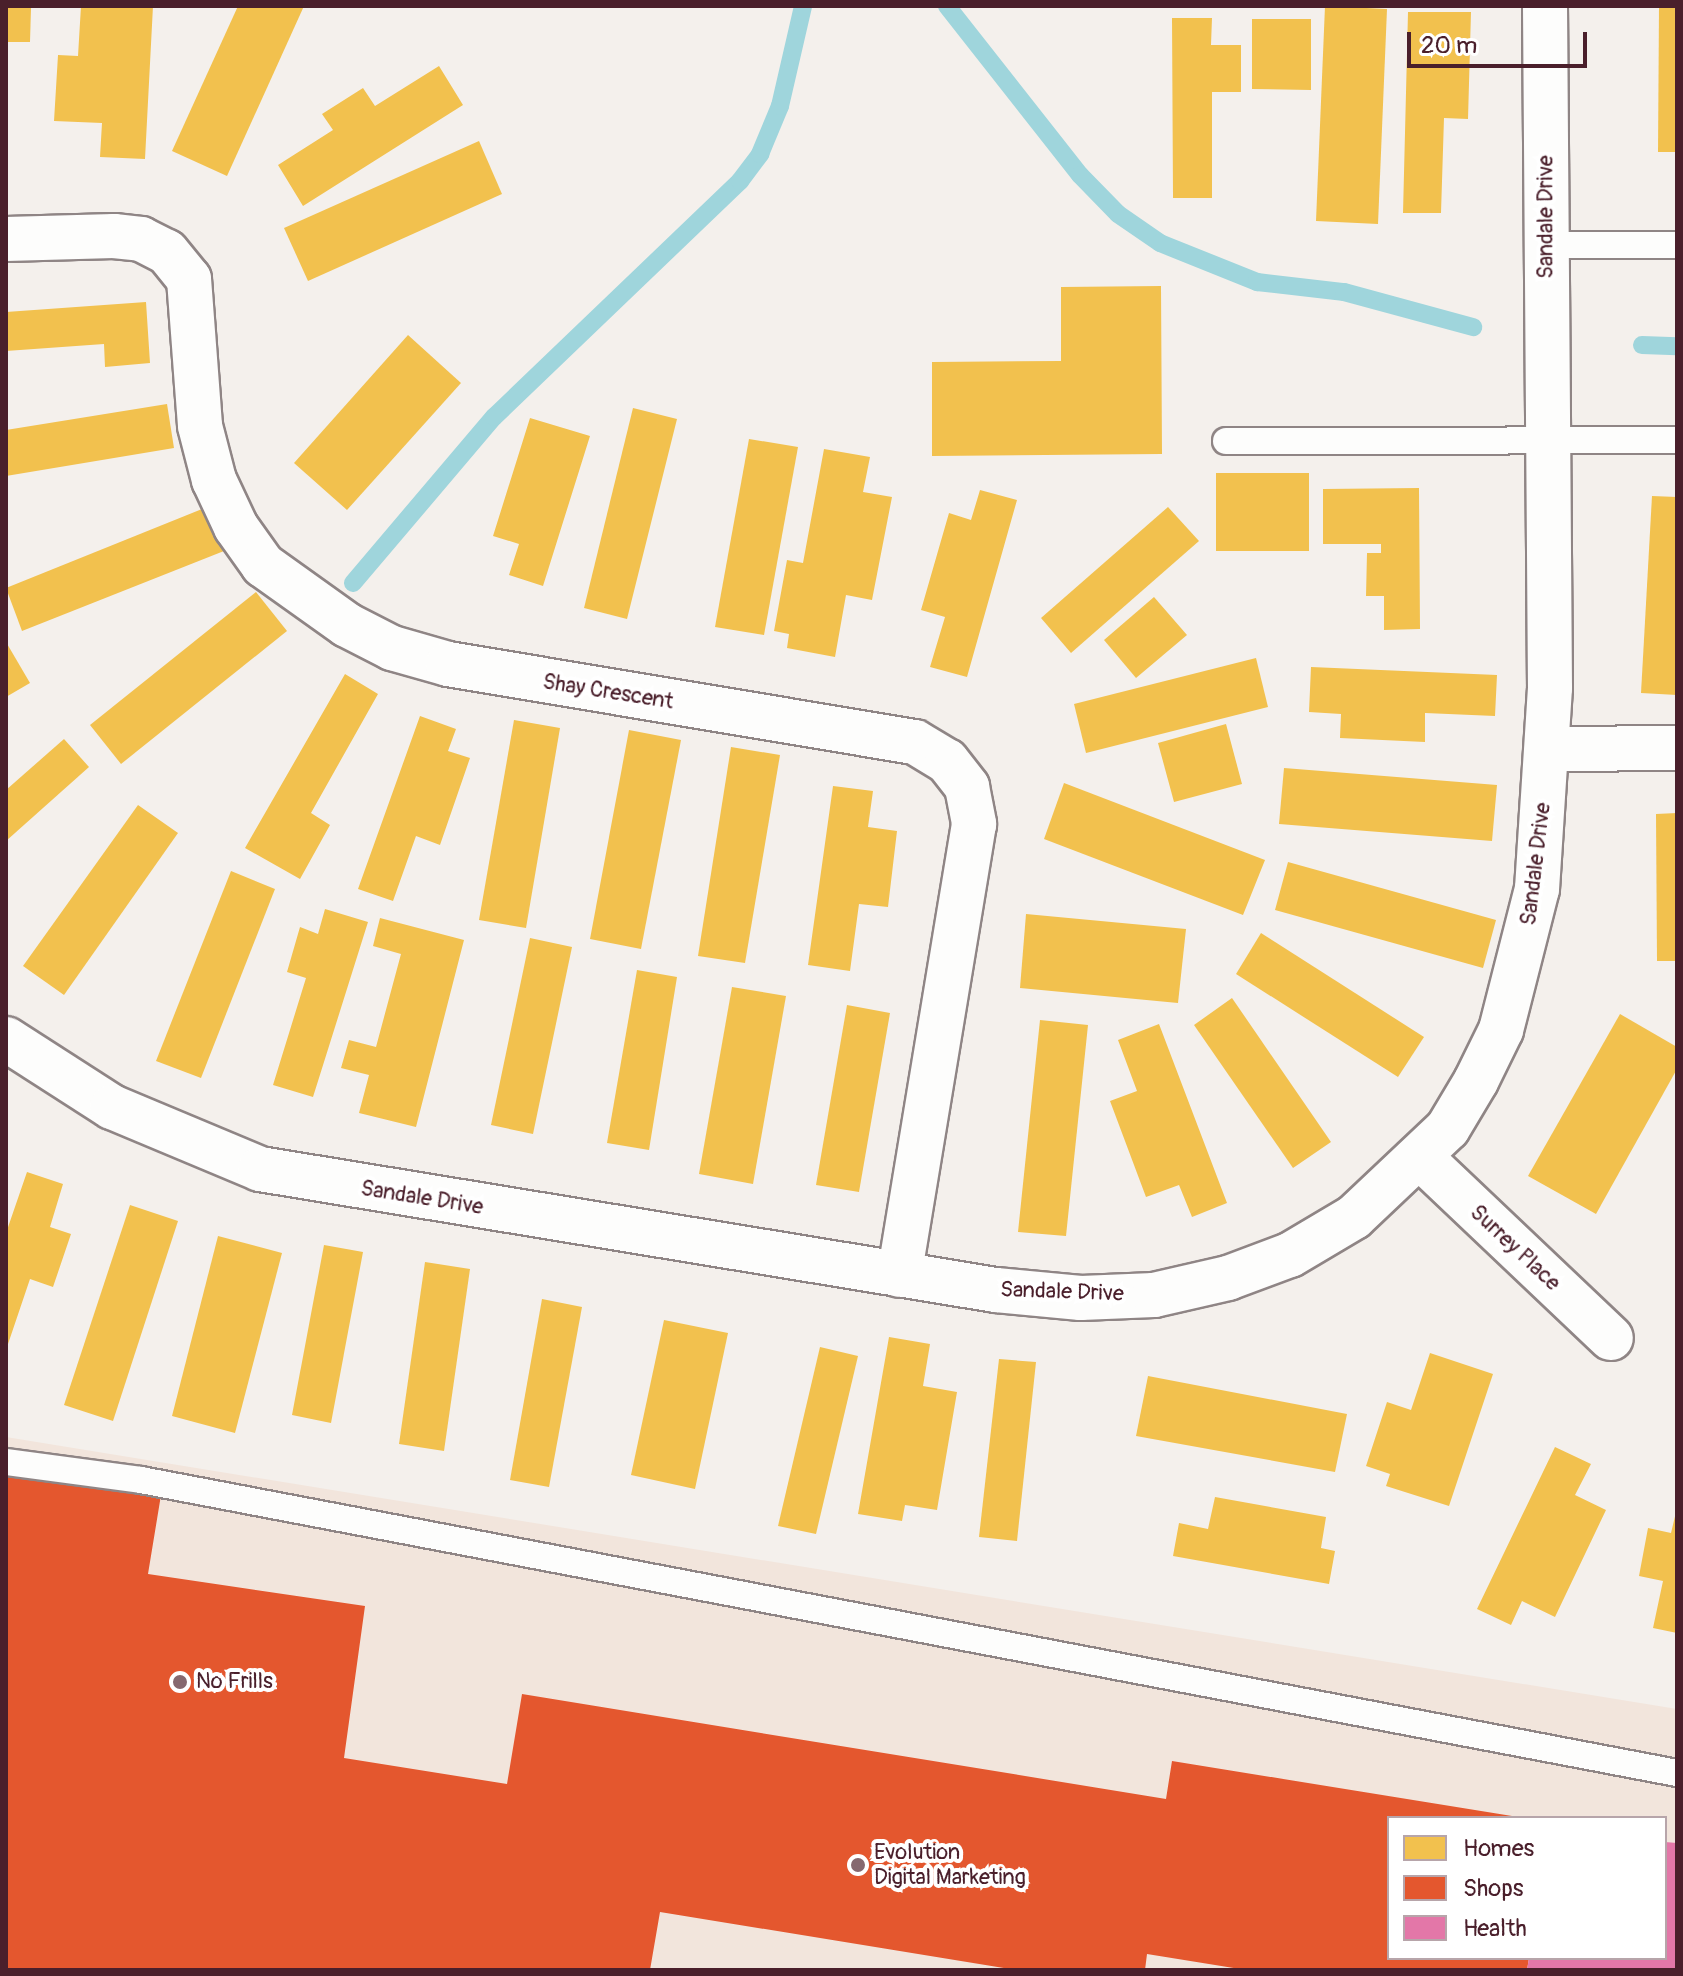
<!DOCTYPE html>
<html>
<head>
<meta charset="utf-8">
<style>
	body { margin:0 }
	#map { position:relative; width:1683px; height:1976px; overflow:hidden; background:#f4f0ec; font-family:Pangolin,sans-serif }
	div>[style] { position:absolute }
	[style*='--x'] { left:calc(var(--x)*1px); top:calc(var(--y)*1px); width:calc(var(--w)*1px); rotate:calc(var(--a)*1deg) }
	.built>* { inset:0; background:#f2e5dc }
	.homes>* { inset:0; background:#f2c14e }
	.shops>* { inset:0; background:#e4572e }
	.health>* { inset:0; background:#e377a8 }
	.stream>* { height:18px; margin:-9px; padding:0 9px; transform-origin:9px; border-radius:9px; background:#9fd5dc }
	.roads { filter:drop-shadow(2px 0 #8f8585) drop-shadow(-2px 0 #8f8585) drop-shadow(0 2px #8f8585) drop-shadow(0 -2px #8f8585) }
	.service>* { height:26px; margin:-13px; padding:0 13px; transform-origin:13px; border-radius:13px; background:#fdfdfc }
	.minor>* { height:44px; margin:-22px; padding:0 22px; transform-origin:22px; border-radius:22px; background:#fdfdfc }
	.dots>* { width:22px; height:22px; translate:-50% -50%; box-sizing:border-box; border:4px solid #fff; border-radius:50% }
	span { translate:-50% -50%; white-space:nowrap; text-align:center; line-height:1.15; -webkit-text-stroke:8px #fff; paint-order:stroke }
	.street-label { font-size:22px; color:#4a1f2b }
	.poi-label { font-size:22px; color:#4a1f2b }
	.left { translate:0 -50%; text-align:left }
	.frame { position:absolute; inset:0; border:8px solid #4a1f2b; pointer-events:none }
	.legend { position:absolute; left:1387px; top:1816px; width:280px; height:144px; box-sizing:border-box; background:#fff; border:2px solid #b7a5aa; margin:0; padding:10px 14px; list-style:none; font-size:24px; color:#4a1f2b }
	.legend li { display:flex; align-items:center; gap:16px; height:40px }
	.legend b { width:40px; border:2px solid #b7a5aa }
	.scale { position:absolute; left:1407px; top:32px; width:180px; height:36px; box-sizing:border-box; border:4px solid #4a1f2b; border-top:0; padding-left:10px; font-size:24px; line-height:28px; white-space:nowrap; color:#4a1f2b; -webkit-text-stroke:6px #fff; paint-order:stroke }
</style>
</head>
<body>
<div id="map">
	<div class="built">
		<div style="clip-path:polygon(evenodd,6px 1437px,1677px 1709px,1677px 1970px,6px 1970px,6px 1437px,1389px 1818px,1665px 1818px,1665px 1958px,1389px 1958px,1389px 1818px)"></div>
	</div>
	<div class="homes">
		<div style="clip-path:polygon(81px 6px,153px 6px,145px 159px,100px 157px,102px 123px,54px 121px,58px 55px,78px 56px)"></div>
		<div style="clip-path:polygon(238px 6px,304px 6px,227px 176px,172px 151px)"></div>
		<div style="clip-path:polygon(1325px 6px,1387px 9px,1378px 224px,1316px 221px)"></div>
		<div style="clip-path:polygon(1659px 6px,1677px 6px,1677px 152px,1658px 152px)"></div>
		<div style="clip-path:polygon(6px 8px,31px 8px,30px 42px,6px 42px)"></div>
		<div style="clip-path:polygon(1408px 12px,1471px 12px,1468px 119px,1444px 118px,1441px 213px,1403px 213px)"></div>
		<div style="clip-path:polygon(1172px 18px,1212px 18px,1211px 45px,1241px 45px,1241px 92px,1212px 92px,1212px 198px,1173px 198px)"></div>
		<div style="clip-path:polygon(1252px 19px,1311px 19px,1311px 90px,1252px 89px)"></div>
		<div style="clip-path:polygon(439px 66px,463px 105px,303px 206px,278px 165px,333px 130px,322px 114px,363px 88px,375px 106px)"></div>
		<div style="clip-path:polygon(479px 141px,502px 194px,308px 281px,284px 228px)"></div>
		<div style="clip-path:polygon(1161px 286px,1162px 454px,932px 456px,932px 362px,1061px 361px,1061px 287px)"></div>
		<div style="clip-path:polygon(146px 302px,150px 363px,105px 367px,104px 344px,6px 351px,6px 312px)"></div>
		<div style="clip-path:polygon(408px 335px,461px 383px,347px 510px,294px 463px)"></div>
		<div style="clip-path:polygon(167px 404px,174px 448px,6px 476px,6px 430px)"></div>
		<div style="clip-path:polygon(633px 408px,677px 419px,627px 619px,584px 608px)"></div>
		<div style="clip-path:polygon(530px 418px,590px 436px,543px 586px,509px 575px,519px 544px,493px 536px)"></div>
		<div style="clip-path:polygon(749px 439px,798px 447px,764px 635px,715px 627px)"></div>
		<div style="clip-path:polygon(824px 449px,870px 457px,863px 492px,892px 497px,872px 600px,846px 595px,835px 657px,787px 648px,789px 634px,774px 631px,787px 560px,803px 563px)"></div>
		<div style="clip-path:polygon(1216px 473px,1309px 473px,1309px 551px,1216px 551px)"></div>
		<div style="clip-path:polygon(1419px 488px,1420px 629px,1384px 630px,1384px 596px,1366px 596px,1367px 553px,1381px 553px,1381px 544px,1323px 544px,1323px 489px)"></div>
		<div style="clip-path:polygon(980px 490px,1017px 500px,967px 677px,930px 667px,945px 617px,921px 610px,949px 513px,971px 520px)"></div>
		<div style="clip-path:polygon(1652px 496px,1677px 497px,1677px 695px,1641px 693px)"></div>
		<div style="clip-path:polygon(207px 507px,224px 551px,22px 631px,6px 588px)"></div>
		<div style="clip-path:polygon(1168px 507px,1199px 541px,1071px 653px,1041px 618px)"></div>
		<div style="clip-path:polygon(256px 592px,287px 631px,121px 764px,90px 725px)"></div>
		<div style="clip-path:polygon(1154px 597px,1187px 635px,1136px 678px,1104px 640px)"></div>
		<div style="clip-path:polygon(6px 642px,30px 683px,6px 697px)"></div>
		<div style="clip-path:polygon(1256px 658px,1268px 707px,1086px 753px,1074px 704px)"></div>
		<div style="clip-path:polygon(1311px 667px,1497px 675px,1495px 716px,1425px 713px,1425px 742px,1340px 738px,1341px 714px,1309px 712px)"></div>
		<div style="clip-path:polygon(345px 674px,378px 694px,311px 813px,330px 825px,300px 879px,245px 848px)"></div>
		<div style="clip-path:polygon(420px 716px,456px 729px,448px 751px,470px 758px,440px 845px,416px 836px,393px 901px,358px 889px)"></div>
		<div style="clip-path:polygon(514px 720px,560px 728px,526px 928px,479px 920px)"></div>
		<div style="clip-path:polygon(1226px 724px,1242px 784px,1174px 802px,1158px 743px)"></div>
		<div style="clip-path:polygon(629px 730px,681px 740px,641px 949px,590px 939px)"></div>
		<div style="clip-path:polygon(64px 739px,89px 767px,6px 841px,6px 790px)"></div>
		<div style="clip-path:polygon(731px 747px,780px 755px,745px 963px,698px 956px)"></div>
		<div style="clip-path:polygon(1284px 768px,1497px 785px,1492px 841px,1279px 824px)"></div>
		<div style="clip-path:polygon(1064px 783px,1265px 860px,1243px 915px,1044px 839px)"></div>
		<div style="clip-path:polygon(833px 786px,873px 791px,868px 827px,897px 831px,888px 907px,859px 904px,850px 971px,808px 965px)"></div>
		<div style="clip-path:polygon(138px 805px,178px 833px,64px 995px,23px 966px)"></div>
		<div style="clip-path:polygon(1677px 813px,1677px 961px,1657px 961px,1656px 814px)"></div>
		<div style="clip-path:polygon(1288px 862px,1496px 920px,1483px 968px,1275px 910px)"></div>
		<div style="clip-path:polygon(231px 871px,275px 889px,201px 1078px,156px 1061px)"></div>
		<div style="clip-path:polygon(325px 909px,368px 922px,313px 1097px,273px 1085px,306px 978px,287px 972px,300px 927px,318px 934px)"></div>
		<div style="clip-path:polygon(1026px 914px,1186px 929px,1178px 1003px,1020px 988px)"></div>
		<div style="clip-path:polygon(380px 918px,464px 940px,416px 1127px,359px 1113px,369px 1075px,341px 1068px,349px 1040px,376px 1047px,401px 954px,373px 946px)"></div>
		<div style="clip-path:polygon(1261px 933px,1424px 1037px,1398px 1077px,1236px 974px)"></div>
		<div style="clip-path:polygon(530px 938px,572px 947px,533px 1134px,491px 1125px)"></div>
		<div style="clip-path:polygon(637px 970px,677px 977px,649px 1150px,607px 1143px)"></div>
		<div style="clip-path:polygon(732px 987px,786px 996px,753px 1184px,699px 1174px)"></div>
		<div style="clip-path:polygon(1232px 998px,1331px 1142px,1293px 1168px,1194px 1025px)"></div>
		<div style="clip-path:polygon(847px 1005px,890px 1013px,859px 1192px,816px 1185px)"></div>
		<div style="clip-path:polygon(1620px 1014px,1677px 1047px,1677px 1069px,1596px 1214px,1528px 1176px)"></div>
		<div style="clip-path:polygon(1040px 1020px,1088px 1025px,1066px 1236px,1018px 1232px)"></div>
		<div style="clip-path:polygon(1159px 1024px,1227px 1203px,1192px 1217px,1179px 1185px,1146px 1197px,1110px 1101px,1137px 1091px,1118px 1040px)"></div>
		<div style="clip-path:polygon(27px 1172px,63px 1184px,50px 1227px,71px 1234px,53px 1287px,30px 1279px,7px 1347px,6px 1233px)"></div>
		<div style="clip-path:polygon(130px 1205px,178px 1221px,113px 1421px,64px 1405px)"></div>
		<div style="clip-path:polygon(218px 1236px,282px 1253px,235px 1433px,172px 1416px)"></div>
		<div style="clip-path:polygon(324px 1245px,363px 1252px,331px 1423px,292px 1415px)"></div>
		<div style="clip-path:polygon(425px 1262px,470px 1269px,444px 1451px,399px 1444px)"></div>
		<div style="clip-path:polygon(542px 1299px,582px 1307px,549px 1487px,510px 1480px)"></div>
		<div style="clip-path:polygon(664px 1320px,728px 1333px,695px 1489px,631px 1475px)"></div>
		<div style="clip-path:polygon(889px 1337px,930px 1344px,923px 1386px,957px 1392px,937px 1510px,905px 1505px,902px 1521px,858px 1514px)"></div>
		<div style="clip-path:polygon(820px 1347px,858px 1356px,816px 1534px,778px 1526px)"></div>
		<div style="clip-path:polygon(1430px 1353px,1493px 1374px,1449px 1506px,1386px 1486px,1390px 1474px,1366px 1466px,1387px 1402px,1411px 1410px)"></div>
		<div style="clip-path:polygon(999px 1359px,1036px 1362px,1017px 1541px,979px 1537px)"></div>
		<div style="clip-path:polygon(1148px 1376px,1347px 1414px,1335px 1472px,1136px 1436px)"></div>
		<div style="clip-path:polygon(1555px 1447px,1591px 1464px,1575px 1495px,1606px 1510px,1555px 1617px,1522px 1601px,1511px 1625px,1477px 1609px)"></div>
		<div style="clip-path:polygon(1215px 1497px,1326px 1517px,1321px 1548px,1335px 1551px,1329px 1584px,1173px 1556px,1179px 1523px,1208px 1529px)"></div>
		<div style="clip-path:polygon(1677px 1508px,1677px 1633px,1653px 1628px,1663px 1581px,1639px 1576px,1648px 1528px,1671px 1533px)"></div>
	</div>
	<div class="shops">
		<div style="clip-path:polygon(6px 1471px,161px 1495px,148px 1574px,365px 1606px,344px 1758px,507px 1784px,522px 1694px,1166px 1799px,1172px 1761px,1512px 1816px,1389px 1818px,1389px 1958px,1529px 1958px,1527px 1970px,1246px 1970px,1147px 1954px,1145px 1970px,1016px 1970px,660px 1912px,650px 1970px,6px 1970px)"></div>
	</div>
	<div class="health">
		<div style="clip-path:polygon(1665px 1842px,1677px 1843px,1677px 1970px,1527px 1970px,1529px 1958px,1665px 1958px)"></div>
	</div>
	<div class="stream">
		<div style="--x:947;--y:6;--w:215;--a:51.8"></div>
		<div style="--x:1080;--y:175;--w:54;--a:45.7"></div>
		<div style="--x:1118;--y:214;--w:51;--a:34.6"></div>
		<div style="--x:1160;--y:243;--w:105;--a:21.9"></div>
		<div style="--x:1257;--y:282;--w:88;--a:6.6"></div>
		<div style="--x:1344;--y:292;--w:134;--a:15.2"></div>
		<div style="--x:1642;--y:345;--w:35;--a:2"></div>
		<div style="--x:353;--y:583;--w:218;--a:-49.7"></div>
		<div style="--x:494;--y:417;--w:341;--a:-43.8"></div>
		<div style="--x:740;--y:181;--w:34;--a:-53"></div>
		<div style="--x:760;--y:154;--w:52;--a:-67.4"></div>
		<div style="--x:780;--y:106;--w:103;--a:-77"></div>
	</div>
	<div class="roads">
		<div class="service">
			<div style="--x:1547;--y:245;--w:130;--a:0"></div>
			<div style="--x:1226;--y:441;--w:451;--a:-0.1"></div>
			<div style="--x:6;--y:1462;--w:136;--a:7.6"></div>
			<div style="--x:141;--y:1480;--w:1564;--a:10.8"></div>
		</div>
		<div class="minor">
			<div style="--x:6;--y:239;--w:108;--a:-1.6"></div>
			<div style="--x:114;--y:236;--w:27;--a:6"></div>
			<div style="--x:141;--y:239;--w:29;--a:27"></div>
			<div style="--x:167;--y:252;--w:35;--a:51"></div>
			<div style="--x:189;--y:279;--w:147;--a:85.7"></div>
			<div style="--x:200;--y:426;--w:56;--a:75.5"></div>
			<div style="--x:214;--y:480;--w:52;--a:64.9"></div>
			<div style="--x:236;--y:527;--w:47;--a:54.6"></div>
			<div style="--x:263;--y:565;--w:103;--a:35.5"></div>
			<div style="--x:347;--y:625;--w:51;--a:27.1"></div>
			<div style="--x:392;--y:648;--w:58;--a:15.9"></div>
			<div style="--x:448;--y:664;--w:473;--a:9.5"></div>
			<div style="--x:915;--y:742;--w:37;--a:31"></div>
			<div style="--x:947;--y:761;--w:33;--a:52"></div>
			<div style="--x:967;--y:787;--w:38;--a:79"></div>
			<div style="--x:974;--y:824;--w:457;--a:99.4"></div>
			<div style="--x:1547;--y:749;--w:130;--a:-0.4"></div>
			<div style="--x:6;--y:1039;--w:126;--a:32.7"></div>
			<div style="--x:112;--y:1107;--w:160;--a:22.7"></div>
			<div style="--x:260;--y:1169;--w:746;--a:9.34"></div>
			<div style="--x:996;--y:1290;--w:85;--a:5.4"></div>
			<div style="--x:1081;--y:1298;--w:73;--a:-2.4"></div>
			<div style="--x:1154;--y:1295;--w:76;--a:-12.9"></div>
			<div style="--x:1228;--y:1278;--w:66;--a:-20.4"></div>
			<div style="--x:1290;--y:1255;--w:74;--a:-30.7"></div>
			<div style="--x:1354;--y:1217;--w:129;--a:-43.4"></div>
			<div style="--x:1448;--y:1128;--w:55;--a:-59.2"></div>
			<div style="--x:1476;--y:1081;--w:57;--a:-63.9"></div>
			<div style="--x:1501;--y:1030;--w:146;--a:-75.7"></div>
			<div style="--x:1537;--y:889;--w:201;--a:-86.3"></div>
			<div style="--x:1550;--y:688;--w:682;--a:-90.42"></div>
			<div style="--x:1420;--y:1157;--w:263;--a:43.5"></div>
		</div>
	</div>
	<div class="dots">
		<div style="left:180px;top:1682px;background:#86686f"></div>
		<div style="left:858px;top:1865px;background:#86686f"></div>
	</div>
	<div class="street-label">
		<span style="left:1546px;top:217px;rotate:-90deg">Sandale Drive</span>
		<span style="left:608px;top:692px;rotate:9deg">Shay Crescent</span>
		<span style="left:1536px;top:864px;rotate:-83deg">Sandale Drive</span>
		<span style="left:422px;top:1198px;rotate:9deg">Sandale Drive</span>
		<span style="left:1515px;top:1248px;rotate:43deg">Surrey Place</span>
		<span style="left:1062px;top:1292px;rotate:2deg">Sandale Drive</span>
	</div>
	<div class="poi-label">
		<span class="left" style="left:196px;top:1682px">No Frills</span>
		<span class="left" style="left:874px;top:1865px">Evolution<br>Digital Marketing</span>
	</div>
	<div class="frame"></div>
	<ul class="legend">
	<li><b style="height:22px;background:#f2c14e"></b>Homes</li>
	<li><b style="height:22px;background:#e4572e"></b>Shops</li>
	<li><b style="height:22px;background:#e377a8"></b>Health</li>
	</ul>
	<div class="scale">20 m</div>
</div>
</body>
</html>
